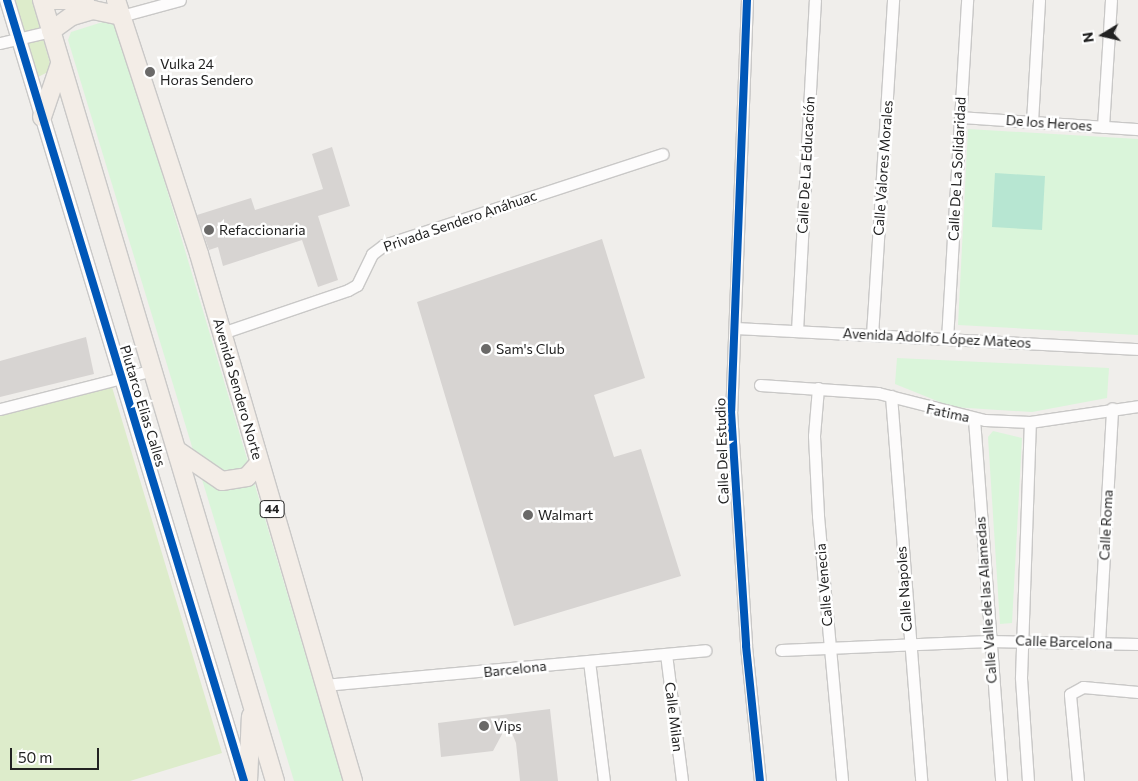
<!DOCTYPE html>
<html>
<head>
<meta charset="utf-8">
<style>
	body { margin:0 }
	#map { position:relative; width:1138px; height:781px; overflow:hidden; background:#f0eeeb; font-family:Commissioner,sans-serif }
	div>[style] { position:absolute }
	[style*='--x'] { left:calc(var(--x)*1px); top:calc(var(--y)*1px); width:calc(var(--w)*1px); rotate:calc(var(--a)*1deg) }
	.grass>* { inset:0; background:#ddeccb }
	.park>* { inset:0; background:#daf5da }
	.pitch>* { inset:0; background:#b7e6d2 }
	.building>* { inset:0; background:#d7d4d2 }
	.roads { filter:drop-shadow(1px 0 #c9c8c7) drop-shadow(-1px 0 #c9c8c7) drop-shadow(0 1px #c9c8c7) drop-shadow(0 -1px #c9c8c7) }
	.minor>* { height:11px; margin:-5.5px; padding:0 5.5px; transform-origin:5.5px; border-radius:5.5px; background:#fdfcfc }
	.tertiary>* { height:14px; margin:-7px; padding:0 7px; transform-origin:7px; border-radius:7px; background:#fdfcfc }
	.primary>* { height:18px; margin:-9px; padding:0 9px; transform-origin:9px; border-radius:9px; background:#f3ede7 }
	.cycleway>* { height:8px; margin:-4px; padding:0 4px; transform-origin:4px; border-radius:4px; background:#0057b8 }
	.dots>* { width:14px; height:14px; translate:-50% -50%; box-sizing:border-box; border:2px solid #fff; border-radius:50% }
	span { translate:-50% -50%; white-space:nowrap; text-align:center; line-height:1.15; -webkit-text-stroke:5px #fff; paint-order:stroke }
	.shield-label span { padding:1px 4px; background:#fff; border:1px solid; border-radius:4px; -webkit-text-stroke-width:0 }
	.shield-label { font-size:12px; color:#222; font-weight:700 }
	.poi-label { font-size:14px; color:#222 }
	.left { translate:0 -50%; text-align:left }
	.street-label { font-size:14px; color:#222 }
	.north { position:absolute; left:1078px; top:10px; width:50px; height:50px; -webkit-text-stroke:4px #fff; paint-order:stroke; rotate:261deg; font-size:14px; font-weight:700; line-height:20px; text-align:center; color:#222 }
	.north::after { content:''; display:block; margin:auto; width:18px; height:22px; background:#222; clip-path:polygon(50% 0,100% 100%,50% 72%,0 100%) }
	.scale { position:absolute; left:10px; top:748px; width:89px; height:22px; box-sizing:border-box; border:2px solid #222; border-top:0; padding-left:6px; font-size:15px; line-height:18px; white-space:nowrap; color:#222; -webkit-text-stroke:4px #fff; paint-order:stroke }
</style>
</head>
<body>
<div id="map">
	<div class="grass">
		<div style="clip-path:polygon(13px 0,32px 0,52px 70px,36px 78px)"></div>
		<div style="clip-path:polygon(112px 387px,222px 753px,130px 781px,0 781px,0 415px)"></div>
	</div>
	<div class="park">
		<div style="clip-path:polygon(109px 20px,117px 22px,343px 781px,294px 781px,68px 40px,71px 32px)"></div>
		<div style="clip-path:polygon(968px 129px,1138px 139px,1138px 335px,958px 325px)"></div>
		<div style="clip-path:polygon(897px 358px,1109px 368px,1107px 398px,1032px 412px,952px 407px,895px 384px)"></div>
		<div style="clip-path:polygon(993px 431px,1022px 438px,1012px 623px,1000px 624px,988px 437px)"></div>
	</div>
	<div class="pitch">
		<div style="clip-path:polygon(995px 173px,1045px 176px,1042px 230px,992px 227px)"></div>
	</div>
	<div class="building">
		<div style="clip-path:polygon(332px 147px,350px 206px,318px 216px,338px 280px,318px 287px,302px 240px,223px 266px,218px 247px,209px 250px,197px 215px,251px 198px,255px 210px,323px 189px,312px 154px)"></div>
		<div style="clip-path:polygon(602px 239px,645px 378px,594px 395px,614px 457px,641px 449px,681px 576px,514px 626px,417px 302px)"></div>
		<div style="clip-path:polygon(86px 337px,94px 374px,0 397px,0 361px)"></div>
		<div style="clip-path:polygon(550px 709px,558px 781px,520px 781px,516px 743px,508px 723px,493px 751px,441px 757px,438px 723px)"></div>
	</div>
	<div class="roads">
		<div class="minor">
			<div style="--x:747;--y:0;--w:411;--a:92.2"></div>
			<div style="--x:731;--y:411;--w:235;--a:86.3"></div>
			<div style="--x:746;--y:646;--w:136;--a:84.1"></div>
			<div style="--x:121;--y:16;--w:61;--a:-15.2"></div>
			<div style="--x:0;--y:43;--w:52;--a:-13.2"></div>
			<div style="--x:960;--y:117;--w:178;--a:3.9"></div>
			<div style="--x:1032;--y:122;--w:122;--a:-86.7"></div>
			<div style="--x:1103;--y:127;--w:127;--a:-86.4"></div>
			<div style="--x:736;--y:328;--w:403;--a:3"></div>
			<div style="--x:797;--y:331;--w:331;--a:-86.9"></div>
			<div style="--x:222;--y:333;--w:133;--a:-18.8"></div>
			<div style="--x:348;--y:290;--w:10;--a:-29"></div>
			<div style="--x:357;--y:285;--w:34;--a:-64"></div>
			<div style="--x:372;--y:254;--w:15;--a:-37"></div>
			<div style="--x:384;--y:245;--w:293;--a:-18.1"></div>
			<div style="--x:872;--y:335;--w:336;--a:-86.4"></div>
			<div style="--x:947;--y:339;--w:340;--a:-86.6"></div>
			<div style="--x:760;--y:385;--w:118;--a:3.9"></div>
			<div style="--x:878;--y:393;--w:110;--a:14.2"></div>
			<div style="--x:985;--y:420;--w:45;--a:2.5"></div>
			<div style="--x:1030;--y:422;--w:109;--a:-8.4"></div>
			<div style="--x:818;--y:388;--w:48;--a:94.8"></div>
			<div style="--x:814;--y:436;--w:80;--a:87.1"></div>
			<div style="--x:818;--y:516;--w:266;--a:84.8"></div>
			<div style="--x:891;--y:396;--w:386;--a:85.5"></div>
			<div style="--x:0;--y:409;--w:158;--a:-14.3"></div>
			<div style="--x:974;--y:419;--w:363;--a:85.7"></div>
			<div style="--x:1099;--y:643;--w:235;--a:-86.8"></div>
			<div style="--x:781;--y:650;--w:207;--a:-2.5"></div>
			<div style="--x:988;--y:641;--w:150;--a:1.1"></div>
			<div style="--x:666;--y:654;--w:128;--a:82.8"></div>
			<div style="--x:589;--y:661;--w:121;--a:82.9"></div>
			<div style="--x:324;--y:685;--w:383;--a:-5.2"></div>
			<div style="--x:1028;--y:781;--w:104;--a:-93.9"></div>
			<div style="--x:1021;--y:677;--w:255;--a:-88"></div>
			<div style="--x:1078;--y:781;--w:87;--a:-95.3"></div>
			<div style="--x:1070;--y:694;--w:15;--a:-28"></div>
			<div style="--x:1083;--y:687;--w:55;--a:5.2"></div>
		</div>
		<div class="tertiary">
			<div style="--x:7;--y:0;--w:816;--a:73.12"></div>
		</div>
		<div class="primary">
			<div style="--x:42;--y:0;--w:815;--a:73.39"></div>
			<div style="--x:48;--y:0;--w:37;--a:0"></div>
			<div style="--x:116;--y:0;--w:267;--a:71.9"></div>
			<div style="--x:199;--y:254;--w:549;--a:73.71"></div>
			<div style="--x:51;--y:31;--w:26;--a:-36"></div>
			<div style="--x:72;--y:16;--w:22;--a:-16"></div>
			<div style="--x:93;--y:10;--w:29;--a:12"></div>
			<div style="--x:42;--y:117;--w:56;--a:-71.2"></div>
			<div style="--x:178;--y:451;--w:53;--a:34.3"></div>
			<div style="--x:222;--y:481;--w:25;--a:-9"></div>
			<div style="--x:247;--y:477;--w:18;--a:-49"></div>
			<div style="--x:248;--y:781;--w:65;--a:-87.4"></div>
		</div>
	</div>
	<div class="cycleway">
		<div style="--x:7;--y:0;--w:816;--a:73.12"></div>
		<div style="--x:747;--y:0;--w:411;--a:92.2"></div>
		<div style="--x:731;--y:411;--w:235;--a:86.3"></div>
		<div style="--x:746;--y:646;--w:136;--a:84.1"></div>
	</div>
	<div class="dots">
		<div style="left:150px;top:72px;background:#6a6968"></div>
		<div style="left:209px;top:230px;background:#6a6968"></div>
		<div style="left:486px;top:349px;background:#6a6968"></div>
		<div style="left:528px;top:515px;background:#6a6968"></div>
		<div style="left:484px;top:726px;background:#6a6968"></div>
	</div>
	<div class="shield-label">
		<span style="left:272px;top:509px">44</span>
	</div>
	<div class="poi-label">
		<span class="left" style="left:160px;top:72px">Vulka 24<br>Horas Sendero</span>
		<span class="left" style="left:219px;top:230px">Refaccionaria</span>
		<span class="left" style="left:496px;top:349px">Sam's Club</span>
		<span class="left" style="left:538px;top:515px">Walmart</span>
		<span class="left" style="left:494px;top:726px">Vips</span>
	</div>
	<div class="street-label">
		<span style="left:1049px;top:123px;rotate:4deg">De los Heroes</span>
		<span style="left:806px;top:165px;rotate:-87deg">Calle De La Educación</span>
		<span style="left:883px;top:168px;rotate:-86deg">Calle Valores Morales</span>
		<span style="left:957px;top:169px;rotate:-87deg">Calle De La Solidaridad</span>
		<span style="left:460px;top:221px;rotate:-19deg">Privada Sendero Anáhuac</span>
		<span style="left:937px;top:338px;rotate:3deg">Avenida Adolfo López Mateos</span>
		<span style="left:238px;top:389px;rotate:74deg">Avenida Sendero Norte</span>
		<span style="left:143px;top:406px;rotate:73deg">Plutarco Elias Calles</span>
		<span style="left:948px;top:413px;rotate:12deg">Fatima</span>
		<span style="left:722px;top:451px;rotate:-92deg">Calle Del Estudio</span>
		<span style="left:1106px;top:525px;rotate:-87deg">Calle Roma</span>
		<span style="left:824px;top:585px;rotate:-95deg">Calle Venecia</span>
		<span style="left:904px;top:589px;rotate:-94deg">Calle Napoles</span>
		<span style="left:986px;top:600px;rotate:-94deg">Calle Valle de las Alamedas</span>
		<span style="left:1064px;top:642px;rotate:2deg">Calle Barcelona</span>
		<span style="left:515px;top:669px;rotate:-6deg">Barcelona</span>
		<span style="left:674px;top:717px;rotate:83deg">Calle Milan</span>
	</div>
	<div class="north">N</div>
	<div class="scale">50 m</div>
</div>
</body>
</html>
